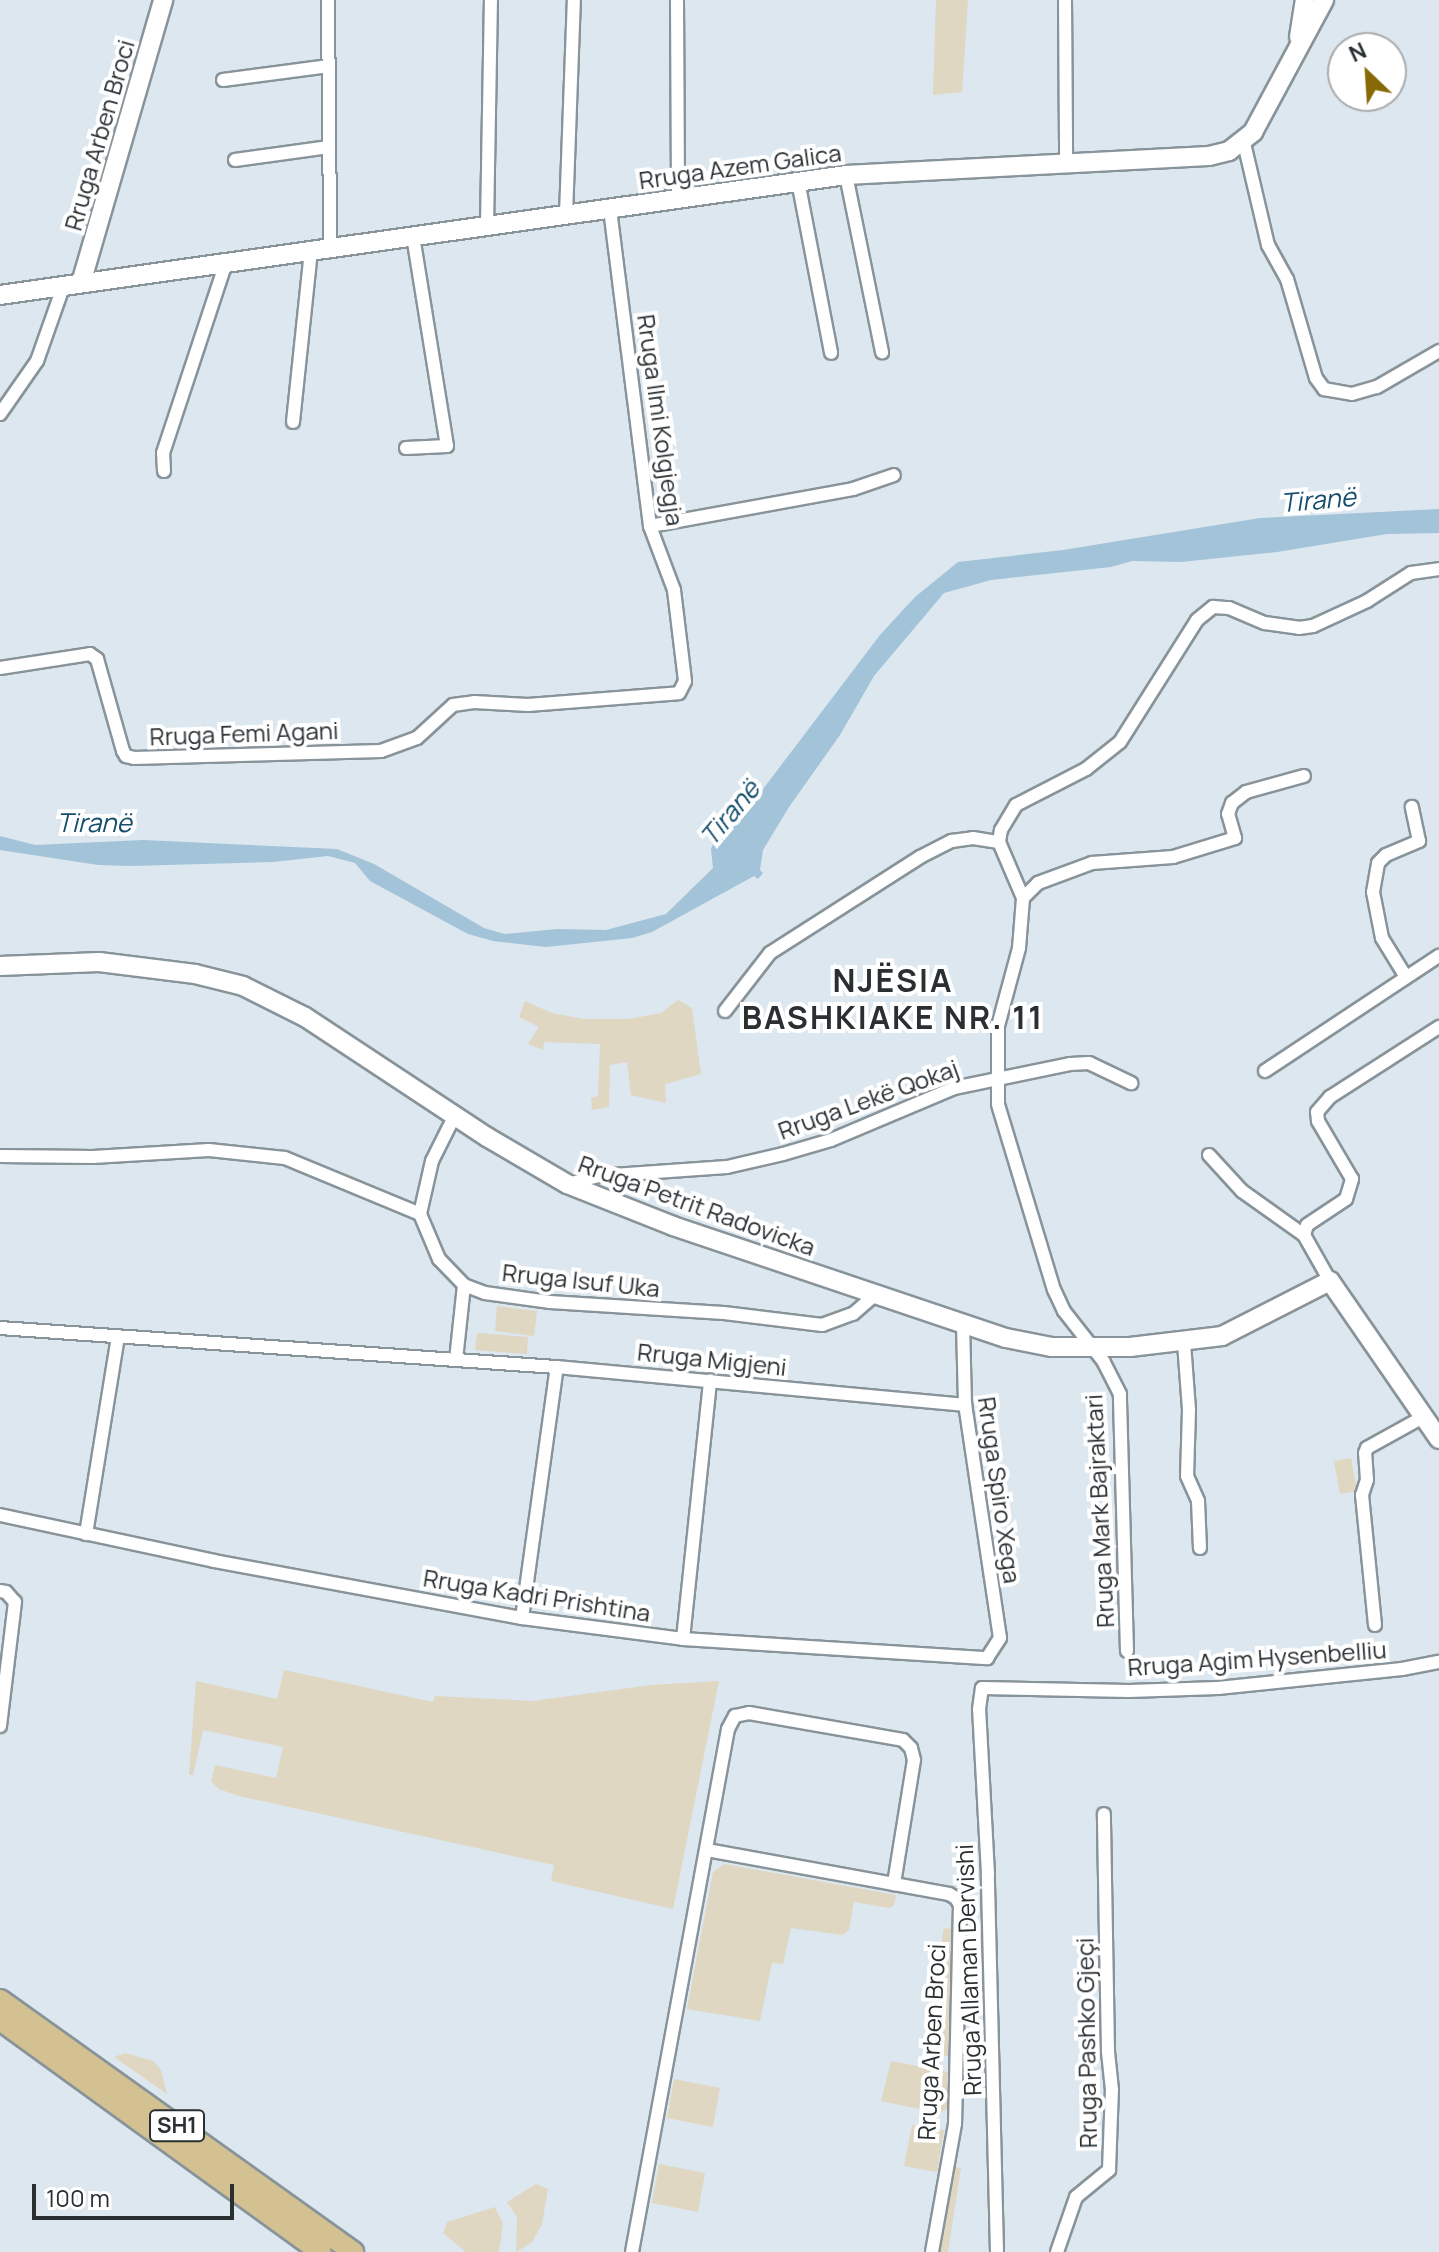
<!DOCTYPE html>
<html>
<head>
<meta charset="utf-8">
<style>
	body { margin:0 }
	#map { position:relative; width:1439px; height:2252px; overflow:hidden; background:#dce7ef; font-family:Manrope,sans-serif }
	div>[style] { position:absolute }
	[style*='--x'] { left:calc(var(--x)*1px); top:calc(var(--y)*1px); width:calc(var(--w)*1px); rotate:calc(var(--a)*1deg) }
	.green>* { inset:0; background:#dfd7c1 }
	.water>* { inset:0; background:#a2c3d8 }
	.roads { filter:drop-shadow(2px 0 #88939a) drop-shadow(-2px 0 #88939a) drop-shadow(0 2px #88939a) drop-shadow(0 -2px #88939a) }
	.street>* { height:12px; margin:-6px; padding:0 6px; transform-origin:6px; border-radius:6px; background:#fff }
	.secondary>* { height:18px; margin:-9px; padding:0 9px; transform-origin:9px; border-radius:9px; background:#fff }
	.primary>* { height:20px; margin:-10px; padding:0 10px; transform-origin:10px; border-radius:10px; background:#d3c191 }
	span { translate:-50% -50%; white-space:nowrap; text-align:center; line-height:1.15; -webkit-text-stroke:8px #fff; paint-order:stroke }
	.shield-label span { padding:2px 6px; background:#fff; border:2px solid; border-radius:6px; -webkit-text-stroke-width:0 }
	.shield-label { font-size:22px; color:#2a2f32; font-weight:700 }
	.street-label { font-size:24px; color:#2a2f32 }
	.water-label { font-size:26px; color:#154e6d; font-style:italic }
	.district-label { font-size:32px; color:#2a2f32; font-weight:700; letter-spacing:2px }
	.north { position:absolute; left:1327px; top:32px; width:80px; height:80px; box-sizing:border-box; background:#fff; border:2px solid #aaacad; border-radius:50%; rotate:335deg; font-size:22px; font-weight:700; line-height:32px; text-align:center; color:#2a2f32 }
	.north::after { content:''; display:block; margin:auto; width:28px; height:36px; background:#876905; clip-path:polygon(50% 0,100% 100%,50% 72%,0 100%) }
	.scale { position:absolute; left:32px; top:2184px; width:202px; height:36px; box-sizing:border-box; border:4px solid #2a2f32; border-top:0; padding-left:10px; font-size:24px; line-height:28px; white-space:nowrap; color:#2a2f32; -webkit-text-stroke:6px #fff; paint-order:stroke }
</style>
</head>
<body>
<div id="map">
	<div class="green">
		<div style="clip-path:polygon(936px 0,968px 0,962px 92px,933px 95px)"></div>
		<div style="clip-path:polygon(678px 1000px,692px 1008px,701px 1074px,665px 1084px,666px 1103px,631px 1095px,627px 1062px,610px 1065px,609px 1107px,592px 1110px,591px 1098px,598px 1096px,600px 1044px,544px 1042px,543px 1050px,528px 1044px,539px 1027px,519px 1017px,525px 1001px,552px 1013px,584px 1019px,629px 1019px,661px 1013px)"></div>
		<div style="clip-path:polygon(497px 1306px,537px 1311px,534px 1336px,495px 1331px)"></div>
		<div style="clip-path:polygon(477px 1333px,528px 1337px,527px 1354px,475px 1350px)"></div>
		<div style="clip-path:polygon(1351px 1458px,1357px 1491px,1340px 1494px,1334px 1461px)"></div>
		<div style="clip-path:polygon(284px 1670px,433px 1702px,435px 1696px,532px 1701px,652px 1685px,719px 1681px,673px 1909px,551px 1881px,554px 1865px,239px 1796px,219px 1789px,211px 1781px,215px 1765px,276px 1778px,283px 1747px,203px 1730px,193px 1775px,189px 1775px,196px 1681px,277px 1699px)"></div>
		<div style="clip-path:polygon(724px 1864px,896px 1895px,894px 1905px,890px 1908px,854px 1902px,849px 1930px,843px 1935px,791px 1928px,783px 1964px,772px 1963px,760px 2021px,687px 2009px,713px 1872px)"></div>
		<div style="clip-path:polygon(944px 1928px,953px 1929px,948px 2056px,923px 2052px)"></div>
		<div style="clip-path:polygon(125px 2053px,153px 2061px,161px 2070px,167px 2094px,114px 2057px)"></div>
		<div style="clip-path:polygon(891px 2061px,948px 2072px,947px 2109px,939px 2113px,881px 2101px)"></div>
		<div style="clip-path:polygon(674px 2079px,720px 2088px,713px 2127px,667px 2118px)"></div>
		<div style="clip-path:polygon(912px 2125px,944px 2130px,937px 2172px,904px 2166px)"></div>
		<div style="clip-path:polygon(659px 2164px,705px 2173px,698px 2212px,652px 2203px)"></div>
		<div style="clip-path:polygon(952px 2167px,961px 2168px,948px 2252px,937px 2252px)"></div>
		<div style="clip-path:polygon(536px 2184px,548px 2189px,542px 2224px,532px 2242px,516px 2252px,517px 2217px,507px 2202px)"></div>
		<div style="clip-path:polygon(495px 2207px,503px 2224px,499px 2252px,466px 2252px,443px 2233px,447px 2222px)"></div>
	</div>
	<div class="water">
		<div style="clip-path:polygon(1439px 509px,1439px 533px,1387px 534px,1277px 552px,1181px 562px,1132px 561px,1111px 567px,991px 580px,944px 593px,874px 676px,840px 735px,789px 807px,763px 850px,760px 870px,763px 873px,758px 879px,754px 876px,652px 932px,632px 938px,546px 947px,493px 941px,468px 934px,370px 881px,355px 863px,328px 856px,273px 862px,131px 866px,98px 865px,0 850px,0 836px,35px 845px,143px 840px,337px 849px,374px 864px,484px 928px,505px 934px,557px 929px,606px 930px,666px 914px,713px 868px,711px 849px,717px 835px,722px 839px,738px 822px,880px 635px,915px 597px,958px 562px,1063px 550px,1260px 518px)"></div>
	</div>
	<div class="roads">
		<div class="street">
			<div style="--x:328;--y:0;--w:248;--a:89.5"></div>
			<div style="--x:677;--y:0;--w:199;--a:89.7"></div>
			<div style="--x:1065;--y:0;--w:163;--a:89.6"></div>
			<div style="--x:223;--y:80;--w:107;--a:-7.5"></div>
			<div style="--x:1244;--y:143;--w:105;--a:76.8"></div>
			<div style="--x:1268;--y:245;--w:39;--a:61"></div>
			<div style="--x:1287;--y:279;--w:103;--a:73.7"></div>
			<div style="--x:1316;--y:378;--w:14;--a:54"></div>
			<div style="--x:1324;--y:389;--w:28;--a:10"></div>
			<div style="--x:1352;--y:394;--w:26;--a:-16"></div>
			<div style="--x:1377;--y:387;--w:72;--a:-30.1"></div>
			<div style="--x:235;--y:160;--w:95;--a:-7.9"></div>
			<div style="--x:846;--y:175;--w:181;--a:78.5"></div>
			<div style="--x:798;--y:181;--w:175;--a:79.1"></div>
			<div style="--x:566;--y:215;--w:215;--a:-87.9"></div>
			<div style="--x:487;--y:226;--w:226;--a:-89"></div>
			<div style="--x:0;--y:414;--w:65;--a:-55.1"></div>
			<div style="--x:37;--y:361;--w:78;--a:-70.6"></div>
			<div style="--x:293;--y:422;--w:172;--a:-84"></div>
			<div style="--x:406;--y:448;--w:41;--a:-2.8"></div>
			<div style="--x:447;--y:446;--w:213;--a:-99.2"></div>
			<div style="--x:164;--y:471;--w:18;--a:-93"></div>
			<div style="--x:163;--y:453;--w:201;--a:-71.7"></div>
			<div style="--x:650;--y:526;--w:206;--a:-10.3"></div>
			<div style="--x:853;--y:489;--w:43;--a:-18.9"></div>
			<div style="--x:0;--y:668;--w:91;--a:-8.8"></div>
			<div style="--x:90;--y:654;--w:9;--a:36"></div>
			<div style="--x:97;--y:659;--w:96;--a:74.2"></div>
			<div style="--x:123;--y:751;--w:6;--a:59"></div>
			<div style="--x:126;--y:756;--w:8;--a:14"></div>
			<div style="--x:134;--y:758;--w:247;--a:-1.6"></div>
			<div style="--x:381;--y:751;--w:38;--a:-20"></div>
			<div style="--x:417;--y:738;--w:49;--a:-42.5"></div>
			<div style="--x:453;--y:705;--w:21;--a:-8"></div>
			<div style="--x:474;--y:702;--w:54;--a:3.2"></div>
			<div style="--x:528;--y:705;--w:151;--a:-4.5"></div>
			<div style="--x:679;--y:693;--w:13;--a:-63"></div>
			<div style="--x:685;--y:681;--w:92;--a:-96.9"></div>
			<div style="--x:674;--y:590;--w:68;--a:-110.6"></div>
			<div style="--x:650;--y:526;--w:320;--a:-97.2"></div>
			<div style="--x:1023;--y:898;--w:21;--a:-45"></div>
			<div style="--x:1038;--y:883;--w:58;--a:-20.3"></div>
			<div style="--x:1092;--y:863;--w:81;--a:-4.2"></div>
			<div style="--x:1173;--y:857;--w:65;--a:-17"></div>
			<div style="--x:1235;--y:838;--w:25;--a:-106"></div>
			<div style="--x:1228;--y:814;--w:12;--a:-70"></div>
			<div style="--x:1232;--y:803;--w:18;--a:-38"></div>
			<div style="--x:1246;--y:792;--w:60;--a:-15.4"></div>
			<div style="--x:1406;--y:977;--w:46;--a:-121.6"></div>
			<div style="--x:1382;--y:938;--w:47;--a:-101.1"></div>
			<div style="--x:1373;--y:892;--w:29;--a:-80"></div>
			<div style="--x:1378;--y:863;--w:11;--a:-45"></div>
			<div style="--x:1386;--y:855;--w:36;--a:-23"></div>
			<div style="--x:1419;--y:841;--w:35;--a:-102"></div>
			<div style="--x:725;--y:1011;--w:73;--a:-52.2"></div>
			<div style="--x:770;--y:953;--w:178;--a:-32.6"></div>
			<div style="--x:920;--y:857;--w:36;--a:-27"></div>
			<div style="--x:952;--y:841;--w:21;--a:-8"></div>
			<div style="--x:973;--y:838;--w:26;--a:9"></div>
			<div style="--x:1265;--y:1071;--w:209;--a:-33.5"></div>
			<div style="--x:455;--y:1115;--w:51;--a:116.6"></div>
			<div style="--x:432;--y:1161;--w:54;--a:102.8"></div>
			<div style="--x:420;--y:1214;--w:49;--a:67.1"></div>
			<div style="--x:439;--y:1259;--w:36;--a:46"></div>
			<div style="--x:464;--y:1285;--w:22;--a:21"></div>
			<div style="--x:485;--y:1293;--w:66;--a:7.9"></div>
			<div style="--x:550;--y:1302;--w:174;--a:3.6"></div>
			<div style="--x:724;--y:1313;--w:99;--a:7"></div>
			<div style="--x:822;--y:1325;--w:33;--a:-20"></div>
			<div style="--x:853;--y:1314;--w:30;--a:-41"></div>
			<div style="--x:1209;--y:1155;--w:49;--a:47.5"></div>
			<div style="--x:1242;--y:1191;--w:76;--a:35.4"></div>
			<div style="--x:1304;--y:1235;--w:53;--a:60.5"></div>
			<div style="--x:0;--y:1156;--w:93;--a:0.6"></div>
			<div style="--x:93;--y:1157;--w:116;--a:-3.5"></div>
			<div style="--x:209;--y:1150;--w:76;--a:6"></div>
			<div style="--x:285;--y:1158;--w:146;--a:22.5"></div>
			<div style="--x:567;--y:1184;--w:33;--a:-14"></div>
			<div style="--x:599;--y:1176;--w:128;--a:-4"></div>
			<div style="--x:727;--y:1167;--w:57;--a:-13.1"></div>
			<div style="--x:783;--y:1154;--w:50;--a:-16.3"></div>
			<div style="--x:831;--y:1140;--w:134;--a:-22.9"></div>
			<div style="--x:954;--y:1088;--w:118;--a:-11.7"></div>
			<div style="--x:1070;--y:1064;--w:19;--a:-3"></div>
			<div style="--x:1089;--y:1063;--w:47;--a:25.5"></div>
			<div style="--x:1304;--y:1235;--w:10;--a:-73"></div>
			<div style="--x:1307;--y:1225;--w:47;--a:-33.7"></div>
			<div style="--x:1346;--y:1199;--w:21;--a:-73"></div>
			<div style="--x:1352;--y:1179;--w:67;--a:-120.4"></div>
			<div style="--x:1318;--y:1121;--w:9;--a:-96"></div>
			<div style="--x:1317;--y:1112;--w:20;--a:-49"></div>
			<div style="--x:1330;--y:1097;--w:130;--a:-32.7"></div>
			<div style="--x:0;--y:1328;--w:558;--a:4.01"></div>
			<div style="--x:557;--y:1367;--w:410;--a:5.3"></div>
			<div style="--x:1184;--y:1343;--w:67;--a:85.7"></div>
			<div style="--x:1189;--y:1410;--w:66;--a:91.7"></div>
			<div style="--x:1187;--y:1476;--w:27;--a:66"></div>
			<div style="--x:1198;--y:1501;--w:47;--a:87.6"></div>
			<div style="--x:456;--y:1360;--w:75;--a:-83.9"></div>
			<div style="--x:0;--y:1515;--w:219;--a:12.1"></div>
			<div style="--x:214;--y:1561;--w:313;--a:10.5"></div>
			<div style="--x:522;--y:1618;--w:162;--a:7.4"></div>
			<div style="--x:683;--y:1639;--w:305;--a:3.6"></div>
			<div style="--x:987;--y:1658;--w:24;--a:-57"></div>
			<div style="--x:1000;--y:1638;--w:236;--a:-98.5"></div>
			<div style="--x:965;--y:1405;--w:80;--a:-91.4"></div>
			<div style="--x:86;--y:1534;--w:200;--a:-80.8"></div>
			<div style="--x:0;--y:1591;--w:6;--a:9"></div>
			<div style="--x:6;--y:1592;--w:13;--a:48"></div>
			<div style="--x:15;--y:1602;--w:125;--a:96.9"></div>
			<div style="--x:522;--y:1618;--w:253;--a:-82.1"></div>
			<div style="--x:1375;--y:1625;--w:131;--a:-95.7"></div>
			<div style="--x:1362;--y:1495;--w:16;--a:-72"></div>
			<div style="--x:1367;--y:1480;--w:27;--a:-94"></div>
			<div style="--x:1365;--y:1453;--w:5;--a:-68"></div>
			<div style="--x:1367;--y:1448;--w:64;--a:-29"></div>
			<div style="--x:683;--y:1639;--w:260;--a:-84"></div>
			<div style="--x:1127;--y:1651;--w:257;--a:-91.6"></div>
			<div style="--x:1120;--y:1394;--w:36;--a:-117"></div>
			<div style="--x:1104;--y:1362;--w:65;--a:-128.1"></div>
			<div style="--x:1064;--y:1311;--w:23;--a:-115"></div>
			<div style="--x:1054;--y:1290;--w:194;--a:-106.8"></div>
			<div style="--x:998;--y:1104;--w:78;--a:-90"></div>
			<div style="--x:998;--y:1026;--w:81;--a:-74.9"></div>
			<div style="--x:1019;--y:948;--w:50;--a:-85.4"></div>
			<div style="--x:1023;--y:898;--w:61;--a:-113.2"></div>
			<div style="--x:999;--y:842;--w:12;--a:-81"></div>
			<div style="--x:1001;--y:830;--w:29;--a:-59"></div>
			<div style="--x:1016;--y:805;--w:79;--a:-27.2"></div>
			<div style="--x:1086;--y:769;--w:43;--a:-38.5"></div>
			<div style="--x:1120;--y:742;--w:144;--a:-57.7"></div>
			<div style="--x:1197;--y:620;--w:21;--a:-39"></div>
			<div style="--x:1213;--y:607;--w:16;--a:4"></div>
			<div style="--x:1229;--y:608;--w:39;--a:23"></div>
			<div style="--x:1265;--y:623;--w:34;--a:8"></div>
			<div style="--x:1299;--y:628;--w:14;--a:-8"></div>
			<div style="--x:1313;--y:626;--w:60;--a:-24.8"></div>
			<div style="--x:1367;--y:601;--w:52;--a:-32.5"></div>
			<div style="--x:1411;--y:573;--w:28;--a:-8"></div>
			<div style="--x:707;--y:1850;--w:246;--a:10.3"></div>
			<div style="--x:949;--y:1894;--w:8;--a:30"></div>
			<div style="--x:956;--y:1898;--w:8;--a:60"></div>
			<div style="--x:960;--y:1905;--w:219;--a:91.3"></div>
			<div style="--x:955;--y:2124;--w:130;--a:100.2"></div>
			<div style="--x:632;--y:2252;--w:532;--a:-79.6"></div>
			<div style="--x:728;--y:1729;--w:15;--a:-62"></div>
			<div style="--x:735;--y:1716;--w:14;--a:-12"></div>
			<div style="--x:749;--y:1713;--w:156;--a:9.9"></div>
			<div style="--x:903;--y:1740;--w:11;--a:45"></div>
			<div style="--x:911;--y:1748;--w:12;--a:76"></div>
			<div style="--x:914;--y:1760;--w:126;--a:99.2"></div>
			<div style="--x:997;--y:2252;--w:378;--a:-91.4"></div>
			<div style="--x:988;--y:1874;--w:165;--a:-93.1"></div>
			<div style="--x:979;--y:1709;--w:21;--a:-82"></div>
			<div style="--x:982;--y:1688;--w:147;--a:1.2"></div>
			<div style="--x:1129;--y:1691;--w:89;--a:-1.9"></div>
			<div style="--x:1218;--y:1688;--w:185;--a:-5.9"></div>
			<div style="--x:1402;--y:1669;--w:38;--a:-11"></div>
			<div style="--x:1057;--y:2252;--w:58;--a:-70.9"></div>
			<div style="--x:1076;--y:2197;--w:43;--a:-39.3"></div>
			<div style="--x:1109;--y:2170;--w:80;--a:-87.9"></div>
			<div style="--x:1112;--y:2090;--w:39;--a:-96"></div>
			<div style="--x:1108;--y:2051;--w:237;--a:-91"></div>
		</div>
		<div class="secondary">
			<div style="--x:1299;--y:37;--w:37;--a:-81"></div>
			<div style="--x:81;--y:283;--w:295;--a:-73.8"></div>
			<div style="--x:0;--y:295;--w:854;--a:-8.07"></div>
			<div style="--x:846;--y:175;--w:363;--a:-3"></div>
			<div style="--x:1209;--y:156;--w:21;--a:-14"></div>
			<div style="--x:1229;--y:151;--w:31;--a:-38"></div>
			<div style="--x:1253;--y:132;--w:150;--a:-61.7"></div>
			<div style="--x:0;--y:966;--w:99;--a:-2.3"></div>
			<div style="--x:99;--y:962;--w:97;--a:7.1"></div>
			<div style="--x:195;--y:974;--w:49;--a:14"></div>
			<div style="--x:243;--y:986;--w:69;--a:26.6"></div>
			<div style="--x:305;--y:1017;--w:218;--a:33.4"></div>
			<div style="--x:487;--y:1137;--w:93;--a:30.4"></div>
			<div style="--x:567;--y:1184;--w:114;--a:21.6"></div>
			<div style="--x:673;--y:1226;--w:351;--a:18.6"></div>
			<div style="--x:1006;--y:1338;--w:47;--a:11.1"></div>
			<div style="--x:1052;--y:1347;--w:78;--a:0"></div>
			<div style="--x:1130;--y:1347;--w:93;--a:-6.8"></div>
			<div style="--x:1222;--y:1336;--w:121;--a:-27"></div>
			<div style="--x:1330;--y:1281;--w:192;--a:55.4"></div>
		</div>
		<div class="primary">
			<div style="--x:0;--y:2000;--w:434;--a:35.5"></div>
			<div style="--x:0;--y:2020;--w:396;--a:35.9"></div>
		</div>
	</div>
	<div class="shield-label">
		<span style="left:177px;top:2126px">SH1</span>
	</div>
	<div class="street-label">
		<span style="left:99px;top:135px;rotate:-74deg">Rruga Arben Broci</span>
		<span style="left:740px;top:166px;rotate:-8deg">Rruga Azem Galica</span>
		<span style="left:661px;top:420px;rotate:82deg">Rruga Ilmi Kolgjegja</span>
		<span style="left:244px;top:733px;rotate:-2deg">Rruga Femi Agani</span>
		<span style="left:868px;top:1099px;rotate:-20deg">Rruga Lekë Qokaj</span>
		<span style="left:697px;top:1205px;rotate:20deg">Rruga Petrit Radovicka</span>
		<span style="left:581px;top:1280px;rotate:6deg">Rruga Isuf Uka</span>
		<span style="left:712px;top:1359px;rotate:6deg">Rruga Migjeni</span>
		<span style="left:1000px;top:1490px;rotate:82deg">Rruga Spiro Xega</span>
		<span style="left:1099px;top:1511px;rotate:-93deg">Rruga Mark Bajraktari</span>
		<span style="left:537px;top:1595px;rotate:9deg">Rruga Kadri Prishtina</span>
		<span style="left:1257px;top:1658px;rotate:-4deg">Rruga Agim Hysenbelliu</span>
		<span style="left:968px;top:1970px;rotate:-92deg">Rruga Allaman Dervishi</span>
		<span style="left:931px;top:2042px;rotate:-87deg">Rruga Arben Broci</span>
		<span style="left:1086px;top:2043px;rotate:-91deg">Rruga Pashko Gjeçi</span>
	</div>
	<div class="water-label">
		<span style="left:1318px;top:500px;rotate:-5deg">Tiranë</span>
		<span style="left:730px;top:813px;rotate:-50deg">Tiranë</span>
		<span style="left:94px;top:823px">Tiranë</span>
	</div>
	<div class="district-label">
		<span style="left:893px;top:999px">NJËSIA<br>BASHKIAKE NR. 11</span>
	</div>
	<div class="north">N</div>
	<div class="scale">100 m</div>
</div>
</body>
</html>
